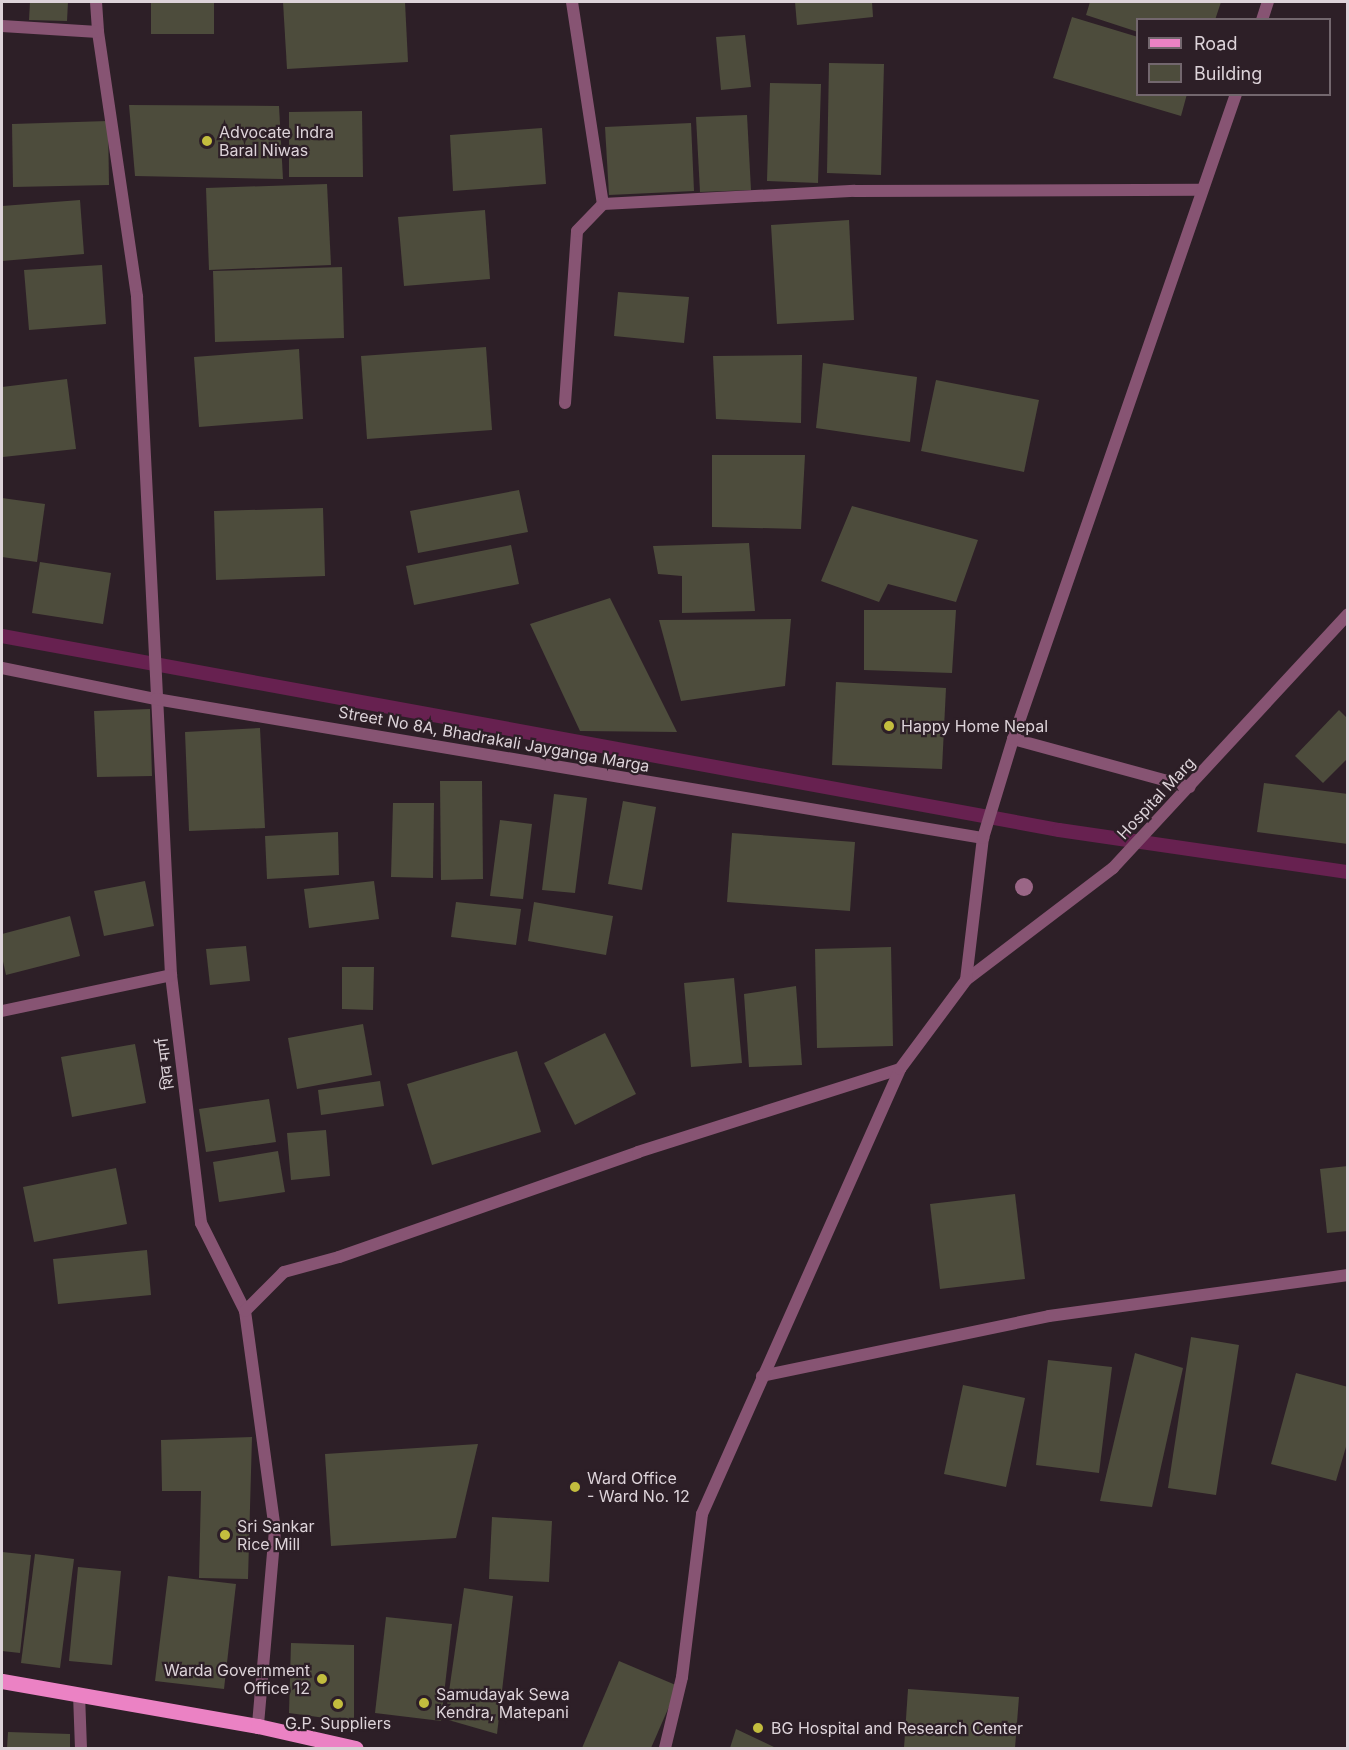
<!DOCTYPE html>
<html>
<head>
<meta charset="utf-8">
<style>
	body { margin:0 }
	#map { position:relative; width:1349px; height:1750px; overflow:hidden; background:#2d1f27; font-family:Inter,"Noto Sans Devanagari",sans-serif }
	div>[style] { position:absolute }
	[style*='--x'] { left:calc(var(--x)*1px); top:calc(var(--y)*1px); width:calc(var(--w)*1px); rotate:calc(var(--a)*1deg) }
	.stream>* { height:14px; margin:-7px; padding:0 7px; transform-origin:7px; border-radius:7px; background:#672150 }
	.building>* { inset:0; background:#4d4c3c }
	.street>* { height:12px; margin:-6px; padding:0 6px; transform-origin:6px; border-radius:6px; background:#875473 }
	.primary>* { height:15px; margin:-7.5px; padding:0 7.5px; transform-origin:7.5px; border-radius:7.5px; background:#eb82c4 }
	.trees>* { width:18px; height:18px; margin:-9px; border-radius:50%; background:#9a6686 }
	.dots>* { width:16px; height:16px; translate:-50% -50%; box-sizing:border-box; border:3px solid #2d1f27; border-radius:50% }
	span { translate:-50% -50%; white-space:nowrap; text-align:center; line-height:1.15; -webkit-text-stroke:4.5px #2d1f27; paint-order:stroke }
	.poi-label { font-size:16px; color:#ddd3d9 }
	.left { translate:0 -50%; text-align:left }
	.right { translate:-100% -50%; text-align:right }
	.street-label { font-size:16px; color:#ddd3d9 }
	.frame { position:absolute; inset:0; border:3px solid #ddd3d9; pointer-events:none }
	.legend { position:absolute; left:1136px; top:18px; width:195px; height:78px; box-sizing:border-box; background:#2d1f27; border:2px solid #73676e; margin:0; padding:8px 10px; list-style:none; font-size:18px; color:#ddd3d9 }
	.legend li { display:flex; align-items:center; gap:12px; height:30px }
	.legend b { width:30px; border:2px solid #73676e }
</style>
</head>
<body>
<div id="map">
	<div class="stream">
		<div style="--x:2;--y:636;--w:1075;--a:10.4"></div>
		<div style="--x:1059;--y:830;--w:292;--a:8.3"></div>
	</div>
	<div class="building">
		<div style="clip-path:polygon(30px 2px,68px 2px,67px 21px,29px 20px)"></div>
		<div style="clip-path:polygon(151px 2px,214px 2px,214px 34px,151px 34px)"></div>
		<div style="clip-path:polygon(283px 2px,405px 2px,408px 62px,287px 69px)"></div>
		<div style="clip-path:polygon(795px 2px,872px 2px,873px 17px,797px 25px)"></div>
		<div style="clip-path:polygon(1090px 2px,1221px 2px,1215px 20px,1138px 20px,1138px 32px,1086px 15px)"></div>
		<div style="clip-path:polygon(1072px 17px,1138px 37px,1138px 94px,1187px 94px,1181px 116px,1053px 78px)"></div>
		<div style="clip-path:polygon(745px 35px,751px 87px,721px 90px,716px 37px)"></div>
		<div style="clip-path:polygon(829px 63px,884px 64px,881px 175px,827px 173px)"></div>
		<div style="clip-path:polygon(770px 83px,821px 84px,818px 183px,767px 181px)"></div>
		<div style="clip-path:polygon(129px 105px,279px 106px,283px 179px,135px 176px)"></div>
		<div style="clip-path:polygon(362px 111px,363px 177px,289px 177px,289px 112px)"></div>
		<div style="clip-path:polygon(747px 115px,751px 190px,700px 192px,696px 117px)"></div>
		<div style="clip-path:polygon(108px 121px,109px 185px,13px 187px,12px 124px)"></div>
		<div style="clip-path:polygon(691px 123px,694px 191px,609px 195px,605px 127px)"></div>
		<div style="clip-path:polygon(542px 128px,546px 184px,453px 191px,450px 135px)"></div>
		<div style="clip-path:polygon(327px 184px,331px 265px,209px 270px,206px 188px)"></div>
		<div style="clip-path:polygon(80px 200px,84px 254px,2px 261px,2px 206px)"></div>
		<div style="clip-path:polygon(485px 210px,490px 279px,404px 286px,398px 217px)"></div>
		<div style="clip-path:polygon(849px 220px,854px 320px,777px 324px,771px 225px)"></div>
		<div style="clip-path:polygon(102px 265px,106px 324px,29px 330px,24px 270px)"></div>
		<div style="clip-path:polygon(342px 267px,344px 338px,215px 342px,213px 271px)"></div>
		<div style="clip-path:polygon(618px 292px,689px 297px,684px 343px,614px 336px)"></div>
		<div style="clip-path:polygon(486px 347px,492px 430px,367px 439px,361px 356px)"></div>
		<div style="clip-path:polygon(299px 349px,303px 419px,199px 427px,194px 357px)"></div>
		<div style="clip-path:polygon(802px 355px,801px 423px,716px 419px,713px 356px)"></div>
		<div style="clip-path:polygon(823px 363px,917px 377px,910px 442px,816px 428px)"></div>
		<div style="clip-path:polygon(67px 379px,76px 449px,3px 457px,2px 387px)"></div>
		<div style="clip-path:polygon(936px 380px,1039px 400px,1024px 472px,921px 451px)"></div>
		<div style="clip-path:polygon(712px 455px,805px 455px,801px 529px,712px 527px)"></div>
		<div style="clip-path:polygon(519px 490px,528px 532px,418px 553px,410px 511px)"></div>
		<div style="clip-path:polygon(2px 498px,45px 504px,37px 562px,2px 557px)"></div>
		<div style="clip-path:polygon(852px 506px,978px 540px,956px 602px,888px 584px,879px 602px,821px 581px)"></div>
		<div style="clip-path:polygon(323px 508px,325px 576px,216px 580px,214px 511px)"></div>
		<div style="clip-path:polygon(749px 543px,755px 611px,682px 613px,682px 576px,658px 574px,653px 546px)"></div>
		<div style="clip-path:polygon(511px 545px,519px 584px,414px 605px,406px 566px)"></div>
		<div style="clip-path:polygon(40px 562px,111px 573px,103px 624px,32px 613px)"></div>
		<div style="clip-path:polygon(610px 598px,677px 732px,580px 731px,530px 624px)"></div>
		<div style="clip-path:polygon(864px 610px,956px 610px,952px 673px,864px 670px)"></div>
		<div style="clip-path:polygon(791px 619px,785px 686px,681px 701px,659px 620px)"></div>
		<div style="clip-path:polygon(836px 682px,946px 688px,942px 769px,832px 765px)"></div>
		<div style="clip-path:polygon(150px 709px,152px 776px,97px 777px,94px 711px)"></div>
		<div style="clip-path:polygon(1339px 710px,1348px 719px,1348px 758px,1323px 783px,1295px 756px)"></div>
		<div style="clip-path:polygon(260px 728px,265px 828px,189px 831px,185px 732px)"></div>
		<div style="clip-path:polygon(440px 781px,482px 781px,483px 879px,441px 880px)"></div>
		<div style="clip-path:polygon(1264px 783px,1348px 794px,1348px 844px,1257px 832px)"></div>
		<div style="clip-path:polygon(554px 794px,587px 798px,575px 893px,542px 890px)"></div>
		<div style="clip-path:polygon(623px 801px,656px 807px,642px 890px,608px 884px)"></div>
		<div style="clip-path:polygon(393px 803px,434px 803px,433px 878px,391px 877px)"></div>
		<div style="clip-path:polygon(500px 820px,532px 824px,523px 899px,490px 896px)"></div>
		<div style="clip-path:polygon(338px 832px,339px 875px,267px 879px,265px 836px)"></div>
		<div style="clip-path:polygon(732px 833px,855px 842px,850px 911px,727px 902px)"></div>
		<div style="clip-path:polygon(145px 881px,154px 926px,104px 936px,94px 891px)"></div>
		<div style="clip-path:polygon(374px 881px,379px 919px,309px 928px,304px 889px)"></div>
		<div style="clip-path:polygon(456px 902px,521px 909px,516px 945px,451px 937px)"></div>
		<div style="clip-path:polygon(534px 902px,613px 916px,606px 955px,528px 941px)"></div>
		<div style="clip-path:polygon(70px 916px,80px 956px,6px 975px,2px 957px,2px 934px)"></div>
		<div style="clip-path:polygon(246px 946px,250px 981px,210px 985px,206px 949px)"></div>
		<div style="clip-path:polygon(891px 947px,893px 1046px,817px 1048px,815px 949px)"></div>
		<div style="clip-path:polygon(342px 967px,374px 967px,373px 1010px,342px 1009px)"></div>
		<div style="clip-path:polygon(734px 978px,742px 1063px,691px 1067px,684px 983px)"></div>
		<div style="clip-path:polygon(796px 986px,802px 1065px,749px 1067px,744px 994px)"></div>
		<div style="clip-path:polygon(363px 1024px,372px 1075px,297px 1089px,288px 1038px)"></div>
		<div style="clip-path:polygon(605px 1033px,636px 1094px,575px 1125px,544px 1063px)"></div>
		<div style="clip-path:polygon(135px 1044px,146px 1103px,72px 1117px,61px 1057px)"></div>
		<div style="clip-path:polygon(517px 1051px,541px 1132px,432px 1165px,407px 1084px)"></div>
		<div style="clip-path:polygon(380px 1081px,384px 1106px,321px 1115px,318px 1090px)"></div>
		<div style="clip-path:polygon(269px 1099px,276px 1142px,206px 1152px,199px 1109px)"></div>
		<div style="clip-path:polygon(326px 1130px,330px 1176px,291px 1180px,287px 1133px)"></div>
		<div style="clip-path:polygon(278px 1151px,285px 1192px,219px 1202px,213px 1162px)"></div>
		<div style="clip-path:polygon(1348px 1166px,1348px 1231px,1327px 1233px,1320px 1169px)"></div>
		<div style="clip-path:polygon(116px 1168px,127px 1224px,34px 1242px,23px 1187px)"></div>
		<div style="clip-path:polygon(1015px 1194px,1025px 1279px,940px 1289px,930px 1204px)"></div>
		<div style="clip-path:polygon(147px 1250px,151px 1295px,58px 1304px,53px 1259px)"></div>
		<div style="clip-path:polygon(1191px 1337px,1239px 1345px,1216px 1495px,1168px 1488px)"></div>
		<div style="clip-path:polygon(1135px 1353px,1183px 1368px,1152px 1507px,1100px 1501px)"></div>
		<div style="clip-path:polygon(1048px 1360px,1112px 1367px,1099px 1473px,1036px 1465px)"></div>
		<div style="clip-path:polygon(1296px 1373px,1348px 1387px,1348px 1440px,1336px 1481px,1271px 1464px)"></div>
		<div style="clip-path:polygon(963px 1385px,1025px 1398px,1006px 1487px,944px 1474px)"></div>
		<div style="clip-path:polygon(252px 1437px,248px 1579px,199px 1578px,201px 1491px,162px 1491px,161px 1440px)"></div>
		<div style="clip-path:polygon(478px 1444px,456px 1538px,331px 1546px,325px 1454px)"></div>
		<div style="clip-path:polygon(492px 1517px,552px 1521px,549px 1582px,489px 1579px)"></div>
		<div style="clip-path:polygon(2px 1552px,31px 1555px,20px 1653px,2px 1651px)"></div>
		<div style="clip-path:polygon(35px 1554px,74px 1559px,60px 1668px,21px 1663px)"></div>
		<div style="clip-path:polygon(78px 1567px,121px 1571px,112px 1665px,69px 1661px)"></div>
		<div style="clip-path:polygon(168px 1576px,236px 1584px,224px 1689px,155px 1681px)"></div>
		<div style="clip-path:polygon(464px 1588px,513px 1596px,497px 1734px,445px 1719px)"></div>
		<div style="clip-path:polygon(386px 1617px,452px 1624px,441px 1721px,375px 1713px)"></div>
		<div style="clip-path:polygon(291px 1643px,354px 1645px,354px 1722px,289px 1713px)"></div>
		<div style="clip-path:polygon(619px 1661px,678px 1686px,651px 1748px,582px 1748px)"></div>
		<div style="clip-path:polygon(908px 1689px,1019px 1697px,1015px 1748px,904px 1748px)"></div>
		<div style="clip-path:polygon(736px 1729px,776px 1748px,730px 1748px)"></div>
		<div style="clip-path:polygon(8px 1732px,70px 1734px,70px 1748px,7px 1748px)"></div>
	</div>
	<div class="street">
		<div style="--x:96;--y:2;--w:30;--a:86"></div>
		<div style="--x:98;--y:32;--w:268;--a:81.6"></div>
		<div style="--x:137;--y:297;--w:679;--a:87.13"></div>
		<div style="--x:171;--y:975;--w:250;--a:83.1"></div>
		<div style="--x:201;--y:1223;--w:98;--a:63.4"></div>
		<div style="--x:245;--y:1311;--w:221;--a:82.2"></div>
		<div style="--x:275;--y:1530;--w:197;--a:95"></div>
		<div style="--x:572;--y:2;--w:204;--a:81.3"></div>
		<div style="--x:1262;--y:20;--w:19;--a:-72"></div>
		<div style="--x:2;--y:26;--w:96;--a:3.6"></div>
		<div style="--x:565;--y:403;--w:172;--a:-86"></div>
		<div style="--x:577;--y:231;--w:37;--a:-46"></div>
		<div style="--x:603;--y:204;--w:252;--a:-3"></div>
		<div style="--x:855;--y:191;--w:347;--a:-0.2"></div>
		<div style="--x:2;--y:668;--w:157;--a:11.4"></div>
		<div style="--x:156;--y:699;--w:839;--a:9.54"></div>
		<div style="--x:1013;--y:739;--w:183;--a:15.2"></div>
		<div style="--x:966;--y:980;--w:185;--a:-37.3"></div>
		<div style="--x:1113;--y:868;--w:346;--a:-47.2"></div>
		<div style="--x:2;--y:1011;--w:173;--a:-12"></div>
		<div style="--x:245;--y:1311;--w:55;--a:-45"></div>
		<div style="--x:284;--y:1272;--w:57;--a:-15.3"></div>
		<div style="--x:339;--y:1257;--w:317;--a:-19.3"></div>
		<div style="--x:638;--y:1152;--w:275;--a:-17.6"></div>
		<div style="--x:762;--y:1376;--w:293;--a:-11.8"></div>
		<div style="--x:1049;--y:1316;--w:302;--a:-7.8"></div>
		<div style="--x:79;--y:1694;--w:54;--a:87.9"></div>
		<div style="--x:665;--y:1748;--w:73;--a:-76.5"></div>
		<div style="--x:682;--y:1677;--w:164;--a:-83"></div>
		<div style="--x:702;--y:1514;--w:487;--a:-66"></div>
		<div style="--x:900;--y:1069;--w:111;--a:-53.4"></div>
		<div style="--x:966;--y:980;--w:143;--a:-83.2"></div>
		<div style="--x:983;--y:838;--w:103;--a:-73.1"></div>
		<div style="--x:1013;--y:739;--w:682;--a:-70.93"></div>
	</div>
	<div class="primary">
		<div style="--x:2;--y:1681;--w:260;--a:10"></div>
		<div style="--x:258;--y:1726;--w:100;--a:12.7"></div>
	</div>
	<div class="trees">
		<div style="left:1024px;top:887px"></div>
	</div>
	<div class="dots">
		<div style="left:207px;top:141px;background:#c3bd3e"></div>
		<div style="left:889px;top:726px;background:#c3bd3e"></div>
		<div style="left:575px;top:1487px;background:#c3bd3e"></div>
		<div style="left:225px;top:1535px;background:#c3bd3e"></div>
		<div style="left:322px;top:1679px;background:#c3bd3e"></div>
		<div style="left:424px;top:1703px;background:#c3bd3e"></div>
		<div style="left:338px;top:1704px;background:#c3bd3e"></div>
		<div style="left:758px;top:1728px;background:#c3bd3e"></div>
	</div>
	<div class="poi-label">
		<span class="left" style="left:219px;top:141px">Advocate Indra<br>Baral Niwas</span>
		<span class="left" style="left:901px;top:726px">Happy Home Nepal</span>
		<span class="left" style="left:587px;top:1487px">Ward Office<br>- Ward No. 12</span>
		<span class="left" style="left:237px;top:1535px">Sri Sankar<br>Rice Mill</span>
		<span class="right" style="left:310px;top:1679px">Warda Government<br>Office 12</span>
		<span class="left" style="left:436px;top:1703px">Samudayak Sewa<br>Kendra, Matepani</span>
		<span style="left:338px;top:1723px">G.P. Suppliers</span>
		<span class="left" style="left:771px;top:1728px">BG Hospital and Research Center</span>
	</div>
	<div class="street-label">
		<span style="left:494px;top:739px;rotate:10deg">Street No 8A, Bhadrakali Jayganga Marga</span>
		<span style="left:1156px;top:798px;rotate:-47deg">Hospital Marg</span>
		<span style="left:165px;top:1064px;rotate:-97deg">शिव मार्ग</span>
	</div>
	<div class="frame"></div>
	<ul class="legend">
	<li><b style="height:8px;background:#eb82c4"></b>Road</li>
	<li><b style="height:16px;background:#4d4c3c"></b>Building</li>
	</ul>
</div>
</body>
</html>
